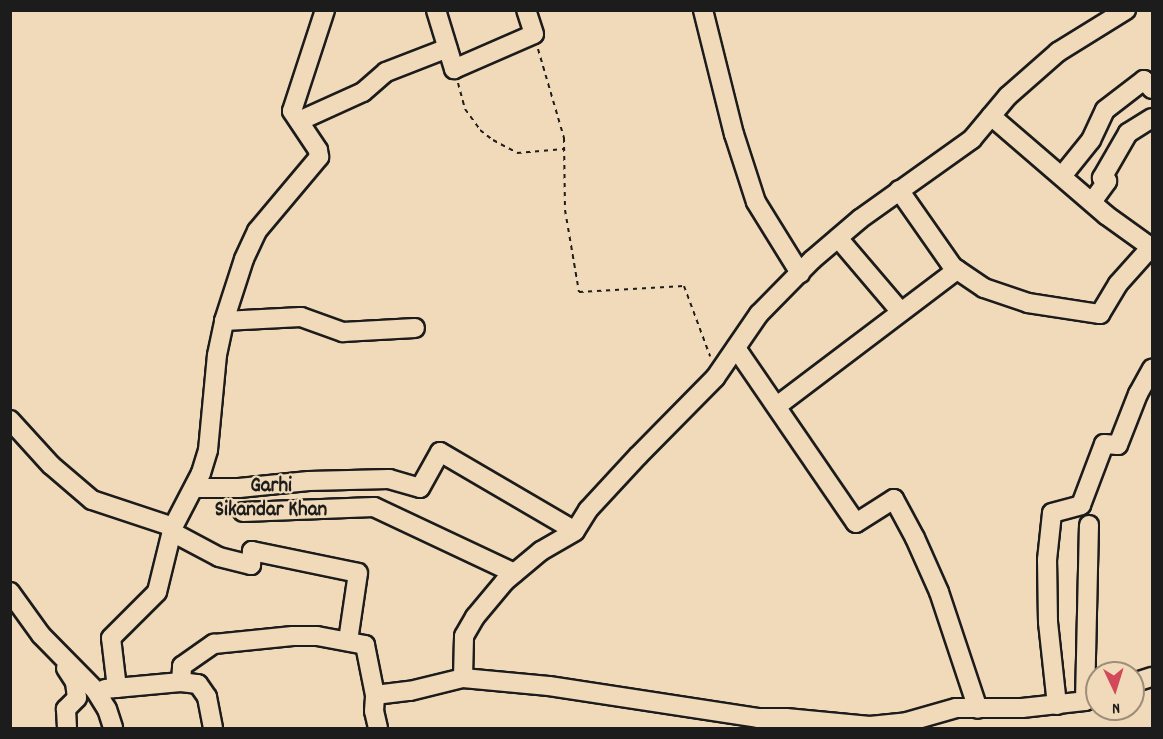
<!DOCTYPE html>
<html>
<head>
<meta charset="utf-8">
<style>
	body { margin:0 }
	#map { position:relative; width:1163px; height:739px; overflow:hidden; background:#f1dab9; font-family:Dekko,sans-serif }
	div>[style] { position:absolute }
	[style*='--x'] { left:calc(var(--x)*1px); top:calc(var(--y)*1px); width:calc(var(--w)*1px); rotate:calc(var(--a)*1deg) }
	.path>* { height:2px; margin-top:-1px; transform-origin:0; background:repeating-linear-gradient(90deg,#1c1c1c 0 4.5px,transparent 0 9px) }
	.roads { filter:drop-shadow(2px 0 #1c1c1c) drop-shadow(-2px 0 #1c1c1c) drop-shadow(0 2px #1c1c1c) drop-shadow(0 -2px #1c1c1c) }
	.minor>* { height:18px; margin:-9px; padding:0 9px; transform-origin:9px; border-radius:9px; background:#f1dab9 }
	span { translate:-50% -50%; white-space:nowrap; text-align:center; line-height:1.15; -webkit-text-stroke:4.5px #f1dab9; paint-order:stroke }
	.neighbourhood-label { font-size:21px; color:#1c1c1c; font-weight:700 }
	.frame { position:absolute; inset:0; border:12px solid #1c1c1c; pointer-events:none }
	.north { position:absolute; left:1085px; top:661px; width:60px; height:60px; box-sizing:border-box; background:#f1dab9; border:2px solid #9c8e7a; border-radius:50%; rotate:176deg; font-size:16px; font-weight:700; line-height:24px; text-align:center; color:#1c1c1c }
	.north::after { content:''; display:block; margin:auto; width:21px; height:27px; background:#d1495b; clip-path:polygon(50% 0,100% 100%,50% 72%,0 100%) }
</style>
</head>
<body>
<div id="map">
	<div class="path">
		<div style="--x:538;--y:49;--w:93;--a:73.7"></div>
		<div style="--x:564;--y:138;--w:72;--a:89.2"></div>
		<div style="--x:565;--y:210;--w:83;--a:80.3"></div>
		<div style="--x:579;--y:292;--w:105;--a:-3.3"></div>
		<div style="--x:684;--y:286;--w:75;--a:69.6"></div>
		<div style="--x:458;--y:83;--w:27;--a:75"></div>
		<div style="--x:465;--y:109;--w:26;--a:54"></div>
		<div style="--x:480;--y:130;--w:16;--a:38"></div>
		<div style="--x:493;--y:140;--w:27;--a:28"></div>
		<div style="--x:517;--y:153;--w:47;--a:-4.9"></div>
	</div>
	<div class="roads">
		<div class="minor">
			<div style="--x:436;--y:10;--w:62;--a:73"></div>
			<div style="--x:454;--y:69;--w:87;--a:-23.6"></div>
			<div style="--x:534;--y:34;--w:25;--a:-108"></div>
			<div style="--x:703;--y:10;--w:128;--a:76"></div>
			<div style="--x:734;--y:134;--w:71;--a:72.1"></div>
			<div style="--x:756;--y:202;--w:84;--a:58.2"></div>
			<div style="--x:991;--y:116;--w:152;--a:40.7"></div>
			<div style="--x:1106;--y:215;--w:57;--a:35.7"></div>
			<div style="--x:299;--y:121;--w:70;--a:-24.4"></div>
			<div style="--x:363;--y:92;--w:30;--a:-41"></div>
			<div style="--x:386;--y:72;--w:66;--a:-21.2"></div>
			<div style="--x:1062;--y:176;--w:46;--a:-51.1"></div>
			<div style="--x:1091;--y:140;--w:33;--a:-65"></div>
			<div style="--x:1105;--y:110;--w:49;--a:-37.6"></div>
			<div style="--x:1144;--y:80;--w:12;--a:48"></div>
			<div style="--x:899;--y:190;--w:94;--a:55"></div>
			<div style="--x:953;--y:267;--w:37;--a:34"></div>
			<div style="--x:984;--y:288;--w:46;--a:18.8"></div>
			<div style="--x:1028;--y:303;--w:73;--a:8.7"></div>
			<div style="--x:1100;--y:314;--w:35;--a:-59"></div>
			<div style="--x:1118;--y:284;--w:51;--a:-48.2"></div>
			<div style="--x:1092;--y:202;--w:26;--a:-54"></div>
			<div style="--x:1107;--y:181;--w:6;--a:-149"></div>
			<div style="--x:1102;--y:178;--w:52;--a:-60"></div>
			<div style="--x:1128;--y:133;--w:28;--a:-32"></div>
			<div style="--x:838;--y:238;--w:97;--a:49.6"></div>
			<div style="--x:224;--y:321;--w:77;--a:-3"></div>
			<div style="--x:301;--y:317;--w:45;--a:19.7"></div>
			<div style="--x:343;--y:332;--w:72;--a:-3.2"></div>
			<div style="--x:736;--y:348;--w:212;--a:55.6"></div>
			<div style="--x:856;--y:523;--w:45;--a:-32.3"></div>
			<div style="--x:894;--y:499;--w:44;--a:61.7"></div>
			<div style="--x:915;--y:538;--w:59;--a:66"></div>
			<div style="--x:939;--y:592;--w:123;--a:71.6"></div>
			<div style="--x:777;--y:406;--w:226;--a:-37.1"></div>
			<div style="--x:10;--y:420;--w:61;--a:47.7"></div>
			<div style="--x:51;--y:465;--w:54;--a:40.5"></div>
			<div style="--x:92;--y:500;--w:85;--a:18.4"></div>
			<div style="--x:173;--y:527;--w:61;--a:-62.6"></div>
			<div style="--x:201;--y:473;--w:24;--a:-73"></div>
			<div style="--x:208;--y:450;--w:95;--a:-84.6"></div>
			<div style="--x:217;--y:355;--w:35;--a:-78"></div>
			<div style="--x:224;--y:321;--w:65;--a:-72.1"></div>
			<div style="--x:244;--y:259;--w:31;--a:-65"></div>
			<div style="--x:257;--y:231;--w:97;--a:-50"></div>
			<div style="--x:319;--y:157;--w:7;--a:-98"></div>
			<div style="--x:318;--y:150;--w:47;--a:-123.7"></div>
			<div style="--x:292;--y:111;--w:106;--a:-71.9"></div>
			<div style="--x:194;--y:488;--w:45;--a:0"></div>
			<div style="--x:239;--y:488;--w:70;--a:-5.7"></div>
			<div style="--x:309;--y:481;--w:80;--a:-1.4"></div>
			<div style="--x:389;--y:479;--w:32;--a:16"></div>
			<div style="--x:420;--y:488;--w:41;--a:-60.9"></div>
			<div style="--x:440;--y:452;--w:156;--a:30.3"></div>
			<div style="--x:243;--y:512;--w:131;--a:-2.2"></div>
			<div style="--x:374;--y:507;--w:155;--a:25.2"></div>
			<div style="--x:172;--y:532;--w:53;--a:28"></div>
			<div style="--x:219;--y:557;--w:33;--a:14"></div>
			<div style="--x:251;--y:565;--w:14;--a:-86"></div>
			<div style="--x:252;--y:551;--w:108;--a:11.7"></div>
			<div style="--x:358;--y:573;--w:69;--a:98.4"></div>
			<div style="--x:10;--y:592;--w:53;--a:54.2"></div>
			<div style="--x:41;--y:635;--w:77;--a:45.5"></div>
			<div style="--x:95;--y:690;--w:22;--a:58"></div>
			<div style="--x:107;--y:709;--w:20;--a:72"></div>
			<div style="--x:66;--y:668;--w:17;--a:57"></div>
			<div style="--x:75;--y:682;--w:16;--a:83"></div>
			<div style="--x:77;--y:698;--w:16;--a:135"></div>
			<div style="--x:66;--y:709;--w:19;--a:87"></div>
			<div style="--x:463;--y:678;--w:42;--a:-88.6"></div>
			<div style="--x:464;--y:636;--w:22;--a:-60"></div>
			<div style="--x:475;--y:617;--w:47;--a:-50.2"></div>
			<div style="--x:505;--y:581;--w:47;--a:-39.8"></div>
			<div style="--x:541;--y:551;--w:39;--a:-30"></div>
			<div style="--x:575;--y:531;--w:25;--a:-58"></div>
			<div style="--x:588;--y:510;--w:74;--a:-47.2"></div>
			<div style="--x:638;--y:456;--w:110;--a:-45.4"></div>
			<div style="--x:715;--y:378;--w:78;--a:-55.5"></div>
			<div style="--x:759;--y:314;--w:76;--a:-45.5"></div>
			<div style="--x:812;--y:260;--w:63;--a:-40.5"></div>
			<div style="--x:860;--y:219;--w:138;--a:-35.5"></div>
			<div style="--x:972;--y:139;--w:56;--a:-50.1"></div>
			<div style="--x:1008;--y:96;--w:67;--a:-41.3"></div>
			<div style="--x:1058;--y:52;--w:80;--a:-31.7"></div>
			<div style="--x:181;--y:682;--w:16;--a:-86"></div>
			<div style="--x:182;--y:666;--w:39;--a:-35"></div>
			<div style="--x:214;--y:644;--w:79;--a:-5.8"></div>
			<div style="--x:293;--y:636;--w:24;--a:0"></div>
			<div style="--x:317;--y:636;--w:49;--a:10.6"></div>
			<div style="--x:365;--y:645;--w:51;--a:78.7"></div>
			<div style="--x:1133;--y:683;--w:20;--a:-18"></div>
			<div style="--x:117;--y:688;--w:50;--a:-96.8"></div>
			<div style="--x:111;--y:638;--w:65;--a:-45"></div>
			<div style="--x:157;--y:592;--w:67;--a:-76.2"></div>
			<div style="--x:105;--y:689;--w:76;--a:-5.3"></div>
			<div style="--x:181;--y:682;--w:17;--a:7"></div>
			<div style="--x:198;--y:684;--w:16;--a:55"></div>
			<div style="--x:207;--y:697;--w:32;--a:79"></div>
			<div style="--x:1085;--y:701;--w:176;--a:-88.7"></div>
			<div style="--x:1057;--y:705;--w:83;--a:-96.2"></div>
			<div style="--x:1048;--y:622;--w:62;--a:-90.9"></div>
			<div style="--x:1047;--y:560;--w:47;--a:-83.9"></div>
			<div style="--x:1052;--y:513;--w:30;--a:-15"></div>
			<div style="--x:1081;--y:505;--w:65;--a:-69.3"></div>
			<div style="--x:1104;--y:444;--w:14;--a:4"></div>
			<div style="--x:1118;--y:445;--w:55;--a:-68.6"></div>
			<div style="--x:1138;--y:394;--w:29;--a:-61"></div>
			<div style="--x:378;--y:728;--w:17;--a:-103"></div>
			<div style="--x:374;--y:711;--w:16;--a:-86"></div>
			<div style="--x:375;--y:695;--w:35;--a:-7"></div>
			<div style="--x:410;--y:691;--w:55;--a:-13.8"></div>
			<div style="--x:463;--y:678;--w:86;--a:5.3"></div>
			<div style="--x:549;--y:686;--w:211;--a:8.7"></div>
			<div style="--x:758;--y:718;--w:28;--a:0"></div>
			<div style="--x:786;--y:718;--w:84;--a:5.4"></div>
			<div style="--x:870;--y:726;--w:37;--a:-6"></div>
			<div style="--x:907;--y:722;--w:51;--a:-15.9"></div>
			<div style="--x:956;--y:708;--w:66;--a:0"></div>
			<div style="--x:1022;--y:708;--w:63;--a:-6.3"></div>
			<div style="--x:1085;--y:701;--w:13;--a:-23"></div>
		</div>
	</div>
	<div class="neighbourhood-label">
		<span style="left:271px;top:499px">Garhi<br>Sikandar Khan</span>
	</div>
	<div class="frame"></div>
	<div class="north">N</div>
</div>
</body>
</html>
